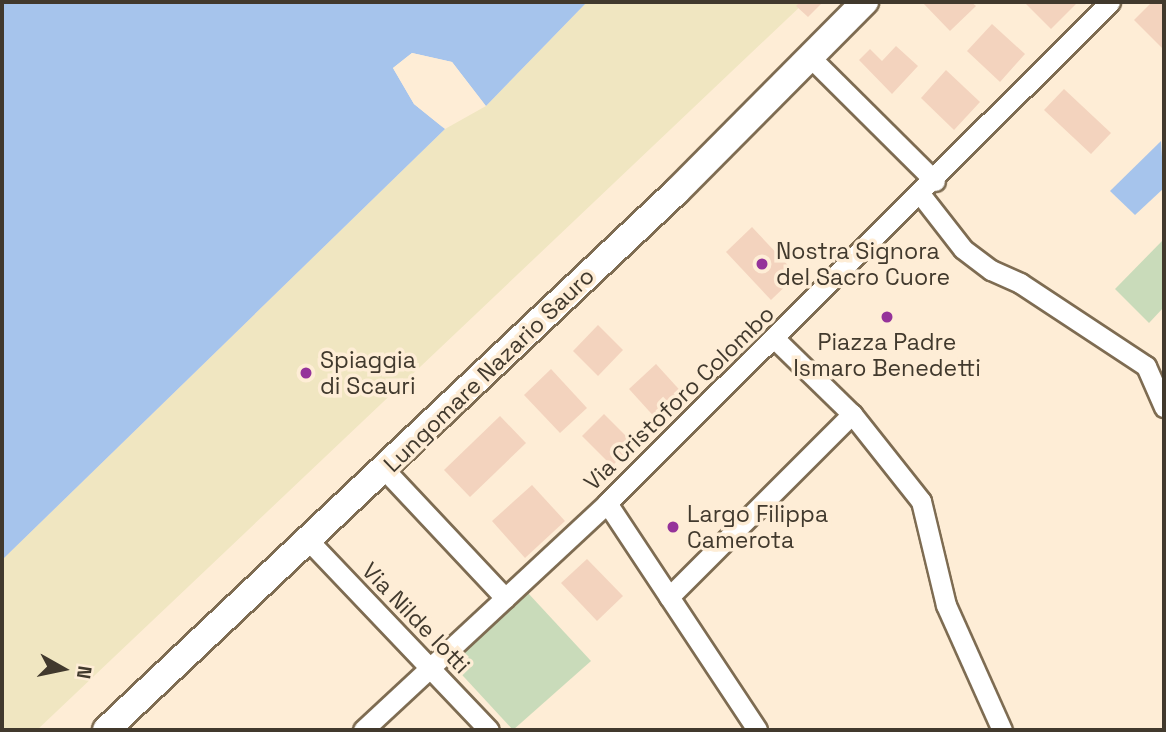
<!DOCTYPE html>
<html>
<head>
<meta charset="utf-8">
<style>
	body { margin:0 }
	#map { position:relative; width:1166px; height:732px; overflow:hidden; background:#feedd6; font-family:"Space Grotesk",sans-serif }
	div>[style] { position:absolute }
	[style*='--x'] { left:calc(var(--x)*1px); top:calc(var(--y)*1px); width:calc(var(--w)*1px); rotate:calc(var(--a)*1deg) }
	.green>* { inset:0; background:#c9dbba }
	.sand>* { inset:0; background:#f0e6c1 }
	.water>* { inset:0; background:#a6c4ec }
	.pier>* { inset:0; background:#feedd6 }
	.building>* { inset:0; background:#f3d3be }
	.roads { filter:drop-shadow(2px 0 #7e6c52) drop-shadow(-2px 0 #7e6c52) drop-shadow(0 2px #7e6c52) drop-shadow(0 -2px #7e6c52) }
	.street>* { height:19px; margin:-9.5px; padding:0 9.5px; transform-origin:9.5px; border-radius:9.5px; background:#fff }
	.secondary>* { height:26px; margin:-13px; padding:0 13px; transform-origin:13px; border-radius:13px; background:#fff }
	.dots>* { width:19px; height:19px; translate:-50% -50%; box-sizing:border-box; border:4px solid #feedd6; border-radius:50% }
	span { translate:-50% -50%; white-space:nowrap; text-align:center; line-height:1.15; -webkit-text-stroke:7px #feedd6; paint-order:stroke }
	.poi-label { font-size:23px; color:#41392d }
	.left { translate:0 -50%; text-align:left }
	.street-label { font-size:23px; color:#41392d }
	.frame { position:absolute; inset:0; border:4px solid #41392d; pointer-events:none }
	.north { position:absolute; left:28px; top:634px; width:70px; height:70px; -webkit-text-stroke:5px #feedd6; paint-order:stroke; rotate:99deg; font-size:19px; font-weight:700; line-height:28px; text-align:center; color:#41392d }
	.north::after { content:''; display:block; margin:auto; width:24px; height:32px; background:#41392d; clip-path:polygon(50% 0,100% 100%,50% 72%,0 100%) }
</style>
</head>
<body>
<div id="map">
	<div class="green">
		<div style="clip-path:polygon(1164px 239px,1164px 307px,1149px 323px,1115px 289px)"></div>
		<div style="clip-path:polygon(528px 593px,591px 661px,513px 730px,452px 664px)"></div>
	</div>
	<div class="sand">
		<div style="clip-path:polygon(587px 2px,805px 2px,37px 730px,2px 730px,2px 560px,445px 129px,486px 106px)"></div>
	</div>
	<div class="water">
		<div style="clip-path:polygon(2px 2px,587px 2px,486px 106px,452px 62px,412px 53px,393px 68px,414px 104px,445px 129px,2px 560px)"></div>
		<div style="clip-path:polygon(1161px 141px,1164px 188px,1135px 215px,1110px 191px)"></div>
	</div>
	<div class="pier">
		<div style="clip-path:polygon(412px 53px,452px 62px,488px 109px,450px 65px,413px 57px,398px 69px,417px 102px,445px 129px,414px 104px,393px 68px)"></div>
	</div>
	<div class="building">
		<div style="clip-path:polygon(800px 2px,823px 2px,808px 17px,796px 6px)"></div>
		<div style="clip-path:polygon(922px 2px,971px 2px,976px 6px,950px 31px)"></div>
		<div style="clip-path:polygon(1024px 2px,1078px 2px,1051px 29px)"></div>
		<div style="clip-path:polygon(1152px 2px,1164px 2px,1164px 50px,1134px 20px)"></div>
		<div style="clip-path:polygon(992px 24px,1025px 54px,1000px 82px,967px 51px)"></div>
		<div style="clip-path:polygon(896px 46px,918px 66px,892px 94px,859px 60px,870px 49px,882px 61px)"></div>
		<div style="clip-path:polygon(946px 70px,980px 102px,954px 130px,921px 98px)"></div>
		<div style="clip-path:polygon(1064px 89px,1111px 133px,1091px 154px,1044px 110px)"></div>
		<div style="clip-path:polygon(752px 227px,797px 275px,771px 300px,726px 252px)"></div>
		<div style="clip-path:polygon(598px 325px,623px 350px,598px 376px,573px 351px)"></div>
		<div style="clip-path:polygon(656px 364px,686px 397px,659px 422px,629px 389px)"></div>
		<div style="clip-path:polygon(551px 369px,587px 408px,560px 433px,524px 395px)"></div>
		<div style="clip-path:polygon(604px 414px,634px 444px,612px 466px,582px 436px)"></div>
		<div style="clip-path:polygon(500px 416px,526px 443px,470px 497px,444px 470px)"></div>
		<div style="clip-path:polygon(532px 485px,565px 521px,525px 558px,492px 521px)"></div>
		<div style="clip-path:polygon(587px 559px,623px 596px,597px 621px,561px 583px)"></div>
	</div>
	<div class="roads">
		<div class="street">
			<div style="--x:810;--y:57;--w:176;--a:44.8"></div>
			<div style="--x:921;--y:195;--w:68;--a:52.1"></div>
			<div style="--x:963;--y:249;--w:35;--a:37"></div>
			<div style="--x:991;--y:270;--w:32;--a:24"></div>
			<div style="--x:1020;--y:283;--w:151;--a:33.4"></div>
			<div style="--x:1146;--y:366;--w:45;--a:66.3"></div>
			<div style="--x:774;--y:338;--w:109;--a:44.3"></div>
			<div style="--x:852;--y:414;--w:111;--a:51.6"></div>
			<div style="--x:921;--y:501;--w:107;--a:76.5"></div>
			<div style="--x:946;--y:605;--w:137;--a:65.9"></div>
			<div style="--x:384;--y:469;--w:177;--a:46.8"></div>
			<div style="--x:607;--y:503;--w:272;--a:56.5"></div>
			<div style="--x:308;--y:540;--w:262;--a:46.4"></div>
			<div style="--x:669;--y:597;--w:259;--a:-45"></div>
			<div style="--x:363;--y:730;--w:333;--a:-42.9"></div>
			<div style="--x:607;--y:503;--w:710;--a:-44.89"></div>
		</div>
		<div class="secondary">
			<div style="--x:106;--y:730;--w:785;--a:-43.35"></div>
			<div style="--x:677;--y:191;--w:267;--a:-45.2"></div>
		</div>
	</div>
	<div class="dots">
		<div style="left:762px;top:264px;background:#95339a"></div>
		<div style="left:887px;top:317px;background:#95339a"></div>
		<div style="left:306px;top:373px;background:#95339a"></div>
		<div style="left:673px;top:527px;background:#95339a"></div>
	</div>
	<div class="poi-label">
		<span class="left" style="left:776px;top:264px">Nostra Signora<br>del Sacro Cuore</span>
		<span style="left:887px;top:355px">Piazza Padre<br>Ismaro Benedetti</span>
		<span class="left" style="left:320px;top:373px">Spiaggia<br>di Scauri</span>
		<span class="left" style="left:687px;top:527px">Largo Filippa<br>Camerota</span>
	</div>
	<div class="street-label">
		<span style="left:489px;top:370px;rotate:-44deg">Lungomare Nazario Sauro</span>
		<span style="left:679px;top:398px;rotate:-44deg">Via Cristoforo Colombo</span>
		<span style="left:416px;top:618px;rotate:46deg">Via Nilde Iotti</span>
	</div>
	<div class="frame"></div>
	<div class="north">N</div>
</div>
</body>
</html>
